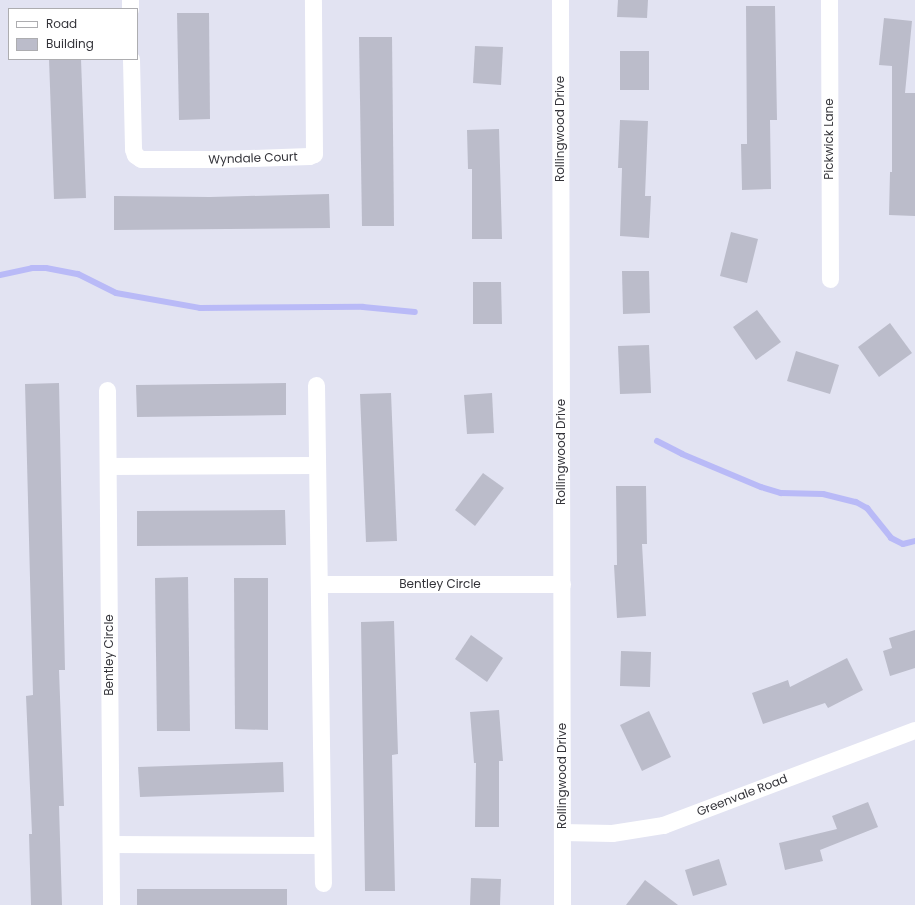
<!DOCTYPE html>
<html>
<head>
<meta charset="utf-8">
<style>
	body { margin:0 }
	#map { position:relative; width:915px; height:905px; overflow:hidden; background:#e2e3f2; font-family:Poppins,sans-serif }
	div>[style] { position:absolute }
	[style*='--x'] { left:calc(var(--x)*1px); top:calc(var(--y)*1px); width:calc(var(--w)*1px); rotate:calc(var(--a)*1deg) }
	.stream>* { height:6px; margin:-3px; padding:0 3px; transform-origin:3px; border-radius:3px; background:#b9baf7 }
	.building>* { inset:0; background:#bbbcca }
	.street>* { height:17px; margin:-8.5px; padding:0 8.5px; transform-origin:8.5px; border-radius:8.5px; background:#fff }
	span { translate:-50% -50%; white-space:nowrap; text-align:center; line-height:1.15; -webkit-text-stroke:3px #fff; paint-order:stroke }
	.street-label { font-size:12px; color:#333339 }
	.legend { position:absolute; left:8px; top:8px; width:130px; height:52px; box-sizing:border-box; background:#fff; border:1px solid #adadb0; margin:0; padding:5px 7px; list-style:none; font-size:12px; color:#333339 }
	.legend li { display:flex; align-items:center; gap:8px; height:20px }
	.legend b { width:20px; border:1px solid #adadb0 }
</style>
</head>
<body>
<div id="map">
	<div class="stream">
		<div style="--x:0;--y:275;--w:33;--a:-12"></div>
		<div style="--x:32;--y:268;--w:14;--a:0"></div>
		<div style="--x:46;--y:268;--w:33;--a:11"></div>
		<div style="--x:78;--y:274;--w:42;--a:26.6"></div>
		<div style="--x:116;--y:293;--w:85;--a:10.1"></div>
		<div style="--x:200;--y:308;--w:163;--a:-0.4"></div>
		<div style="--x:363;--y:307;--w:52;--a:5.5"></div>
		<div style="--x:657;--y:441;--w:28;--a:27"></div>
		<div style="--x:682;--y:454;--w:86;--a:22.7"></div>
		<div style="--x:761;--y:487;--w:21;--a:17"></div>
		<div style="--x:781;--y:493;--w:42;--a:1.4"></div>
		<div style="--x:823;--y:494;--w:34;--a:14"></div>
		<div style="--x:856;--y:502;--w:13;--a:29"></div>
		<div style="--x:867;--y:508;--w:38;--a:51"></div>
		<div style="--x:891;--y:538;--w:13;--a:27"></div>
		<div style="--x:903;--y:544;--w:12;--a:-14"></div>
	</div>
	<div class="building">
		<div style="clip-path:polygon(618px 0,648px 0,647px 18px,617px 17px)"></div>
		<div style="clip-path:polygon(746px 6px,775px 6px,777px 120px,770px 120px,771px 189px,742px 190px,741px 144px,747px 144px)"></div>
		<div style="clip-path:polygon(177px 13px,209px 13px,210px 119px,179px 120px)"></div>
		<div style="clip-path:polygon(884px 18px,912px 21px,905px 93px,915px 93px,915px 216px,889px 215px,890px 172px,892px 172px,892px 66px,879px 65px)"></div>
		<div style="clip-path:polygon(359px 37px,392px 37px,394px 226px,362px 226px)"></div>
		<div style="clip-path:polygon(475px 46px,503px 47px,501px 85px,473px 83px)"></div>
		<div style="clip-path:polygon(620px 51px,649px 51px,649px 90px,620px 90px)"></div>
		<div style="clip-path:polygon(49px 59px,81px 59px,86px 198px,54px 199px)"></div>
		<div style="clip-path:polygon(620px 120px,648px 121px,645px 196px,651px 196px,649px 238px,620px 236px,622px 168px,618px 168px)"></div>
		<div style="clip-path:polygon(499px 129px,502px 239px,472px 239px,472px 169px,468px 169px,467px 130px)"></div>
		<div style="clip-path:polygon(329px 194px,330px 228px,114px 230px,114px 196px,210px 197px)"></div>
		<div style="clip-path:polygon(731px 232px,758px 239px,747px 283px,720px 276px)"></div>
		<div style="clip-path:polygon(622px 271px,649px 271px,650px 313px,623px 314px)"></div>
		<div style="clip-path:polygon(473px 282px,501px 282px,502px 324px,473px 324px)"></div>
		<div style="clip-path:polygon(757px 310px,781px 342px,756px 360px,733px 327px)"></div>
		<div style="clip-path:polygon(890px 323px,912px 353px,879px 377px,858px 347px)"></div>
		<div style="clip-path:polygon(649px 345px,651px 393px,620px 394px,618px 346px)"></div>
		<div style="clip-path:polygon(796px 351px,839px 365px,830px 394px,787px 381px)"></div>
		<div style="clip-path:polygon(59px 383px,65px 670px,59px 670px,64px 806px,59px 806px,62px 905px,31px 905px,29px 834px,32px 834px,26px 696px,33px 695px,25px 384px)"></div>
		<div style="clip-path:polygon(286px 383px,286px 415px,137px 417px,136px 385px)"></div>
		<div style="clip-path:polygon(391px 393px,397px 541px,366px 542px,360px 394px)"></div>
		<div style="clip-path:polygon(492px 393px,494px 433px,467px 434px,464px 395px)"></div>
		<div style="clip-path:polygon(483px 473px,504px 488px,475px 526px,455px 510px)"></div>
		<div style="clip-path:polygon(616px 486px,646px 486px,647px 544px,642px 544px,646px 616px,617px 618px,614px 565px,617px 565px)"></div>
		<div style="clip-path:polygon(285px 510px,286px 545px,137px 546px,137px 511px)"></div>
		<div style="clip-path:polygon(188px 577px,190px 731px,157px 731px,155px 578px)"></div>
		<div style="clip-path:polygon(234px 578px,268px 578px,268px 730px,235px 729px)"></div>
		<div style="clip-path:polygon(394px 621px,398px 754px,392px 755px,395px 891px,365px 891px,361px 622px)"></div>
		<div style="clip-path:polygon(915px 630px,915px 668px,890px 676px,883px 651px,892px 648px,889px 638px)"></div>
		<div style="clip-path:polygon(471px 635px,503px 658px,487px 682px,455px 659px)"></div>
		<div style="clip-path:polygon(621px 651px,651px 652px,650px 687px,620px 686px)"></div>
		<div style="clip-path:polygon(847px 658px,863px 690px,828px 708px,825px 703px,763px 724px,752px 693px,788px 680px,790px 687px)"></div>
		<div style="clip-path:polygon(499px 710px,503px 761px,499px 761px,499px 827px,475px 827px,476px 763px,474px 763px,470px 712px)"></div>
		<div style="clip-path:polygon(649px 711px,671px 757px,642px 771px,620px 725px)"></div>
		<div style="clip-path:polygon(283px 762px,284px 792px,140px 797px,138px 767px)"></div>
		<div style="clip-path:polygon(868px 802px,878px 827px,820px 850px,823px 861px,785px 870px,779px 843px,837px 829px,832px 816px)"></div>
		<div style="clip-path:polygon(719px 859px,727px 885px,693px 896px,685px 870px)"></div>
		<div style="clip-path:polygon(471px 878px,501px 879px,500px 905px,470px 905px)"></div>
		<div style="clip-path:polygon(645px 880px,678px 905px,626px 905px)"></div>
		<div style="clip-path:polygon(137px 889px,287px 889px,287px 905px,137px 905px)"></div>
	</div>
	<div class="street">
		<div style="--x:130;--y:0;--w:9;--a:90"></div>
		<div style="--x:560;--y:0;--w:905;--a:89.87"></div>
		<div style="--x:829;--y:0;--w:279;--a:89.8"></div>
		<div style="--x:131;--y:59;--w:90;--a:88.7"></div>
		<div style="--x:133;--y:149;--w:6;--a:72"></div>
		<div style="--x:135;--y:155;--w:7;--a:34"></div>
		<div style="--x:141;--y:159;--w:79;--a:0"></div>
		<div style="--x:220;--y:159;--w:89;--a:-1.9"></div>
		<div style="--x:309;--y:156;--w:5;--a:-22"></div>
		<div style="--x:314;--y:154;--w:154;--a:-90.4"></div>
		<div style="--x:316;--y:385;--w:498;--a:89.2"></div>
		<div style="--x:107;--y:390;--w:515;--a:89.55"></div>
		<div style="--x:108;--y:466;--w:209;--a:-0.3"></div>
		<div style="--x:319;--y:584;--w:243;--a:0"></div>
		<div style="--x:562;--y:832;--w:50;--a:1.1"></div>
		<div style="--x:612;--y:833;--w:52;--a:-8.9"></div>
		<div style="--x:663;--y:825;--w:269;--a:-20.7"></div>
		<div style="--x:111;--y:844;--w:211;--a:0.3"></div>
	</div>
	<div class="street-label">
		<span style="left:560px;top:129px;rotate:-90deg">Rollingwood Drive</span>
		<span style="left:829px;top:139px;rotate:-90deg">Pickwick Lane</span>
		<span style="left:253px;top:158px;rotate:-2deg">Wyndale Court</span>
		<span style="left:561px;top:452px;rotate:-90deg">Rollingwood Drive</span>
		<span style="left:440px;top:584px">Bentley Circle</span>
		<span style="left:109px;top:655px;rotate:-90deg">Bentley Circle</span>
		<span style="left:562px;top:776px;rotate:-90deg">Rollingwood Drive</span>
		<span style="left:742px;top:795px;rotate:-21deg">Greenvale Road</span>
	</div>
	<ul class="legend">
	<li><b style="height:5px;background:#fff"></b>Road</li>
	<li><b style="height:11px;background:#bbbcca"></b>Building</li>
	</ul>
</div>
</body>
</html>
